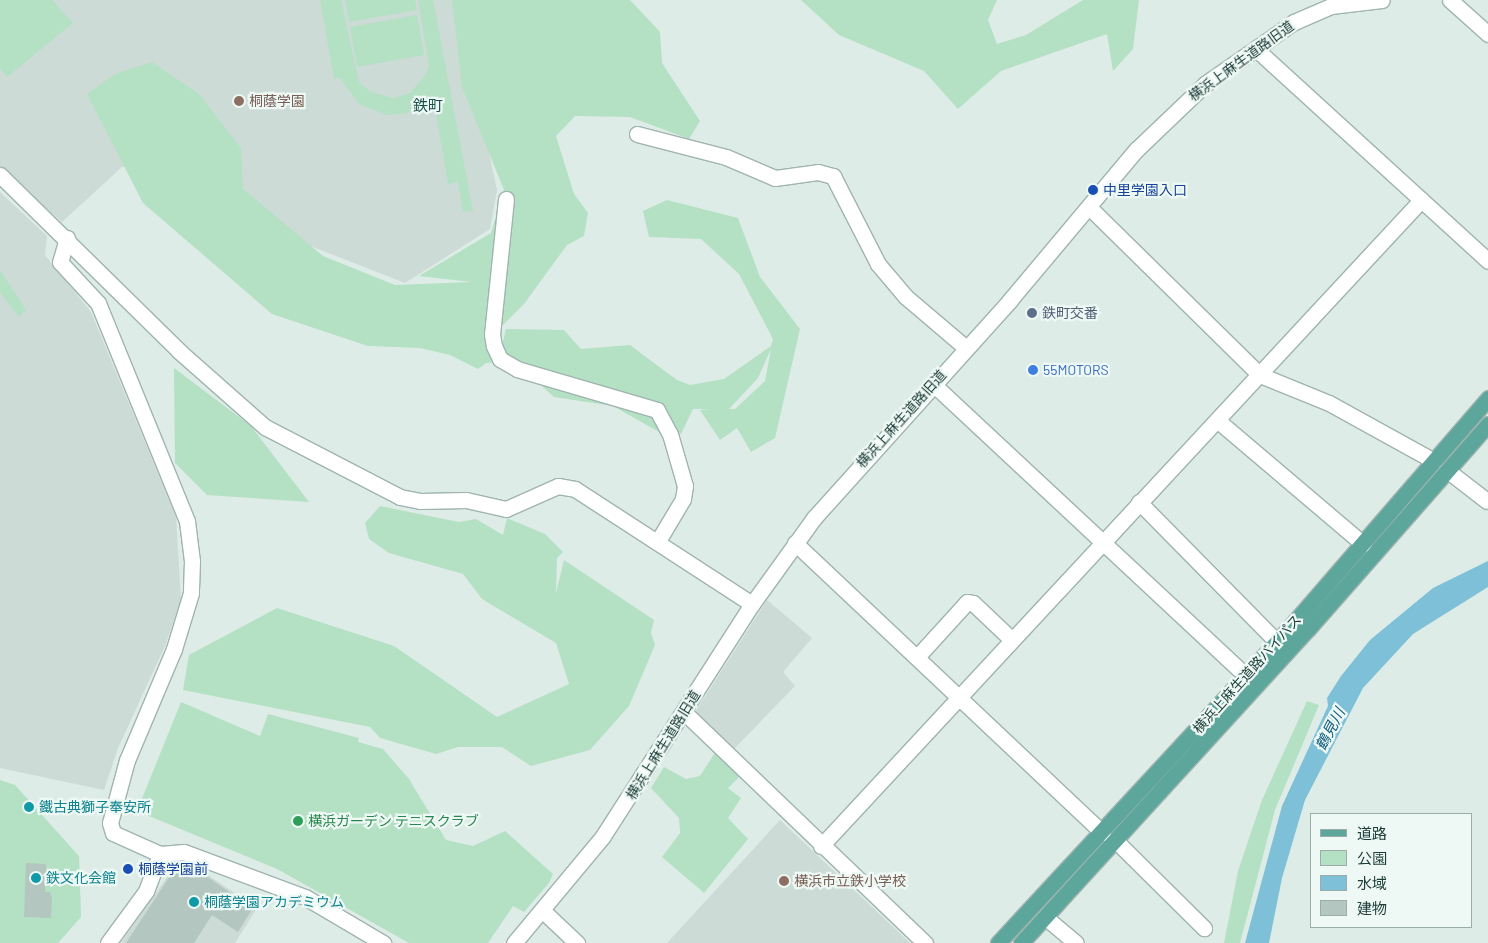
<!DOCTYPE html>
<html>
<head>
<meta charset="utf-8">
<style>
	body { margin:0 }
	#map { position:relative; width:1488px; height:943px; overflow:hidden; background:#deece7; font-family:Barlow,"Noto Sans JP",sans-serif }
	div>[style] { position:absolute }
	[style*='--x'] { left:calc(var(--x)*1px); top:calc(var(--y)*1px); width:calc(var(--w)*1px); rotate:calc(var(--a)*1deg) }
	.built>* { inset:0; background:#ccdbd6 }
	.green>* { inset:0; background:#b4e0c4 }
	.water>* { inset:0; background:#7ec0d8 }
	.building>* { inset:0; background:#b3c6c0 }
	.roads { filter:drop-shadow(1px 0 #a0b4af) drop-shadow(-1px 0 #a0b4af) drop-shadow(0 1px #a0b4af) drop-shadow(0 -1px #a0b4af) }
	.minor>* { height:15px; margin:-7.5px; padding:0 7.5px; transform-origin:7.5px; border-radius:7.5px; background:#fff }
	.tertiary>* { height:15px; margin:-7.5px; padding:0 7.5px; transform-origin:7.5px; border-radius:7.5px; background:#fff }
	.primary>* { height:15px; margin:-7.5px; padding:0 7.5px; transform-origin:7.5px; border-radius:7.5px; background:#5da69c }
	.dots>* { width:14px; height:14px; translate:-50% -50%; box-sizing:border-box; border:2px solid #eef8f4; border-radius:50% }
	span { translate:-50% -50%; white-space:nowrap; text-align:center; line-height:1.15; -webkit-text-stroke:4.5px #eef8f4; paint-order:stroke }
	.street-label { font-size:14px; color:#1d3d38 }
	.education-label { font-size:14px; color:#785e54 }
	.left { translate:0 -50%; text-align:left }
	.transit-label { font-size:14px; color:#164399 }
	.service-label { font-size:14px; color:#4e5e75 }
	.shop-label { font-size:14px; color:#366cbe }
	.culture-label { font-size:14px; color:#0d838f }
	.leisure-label { font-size:14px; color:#27864d }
	.neighbourhood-label { font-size:15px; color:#175149 }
	.water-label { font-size:15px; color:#11607f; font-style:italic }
	.legend { position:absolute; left:1310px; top:813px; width:162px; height:115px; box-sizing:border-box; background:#eef8f4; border:1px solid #9aada9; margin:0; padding:6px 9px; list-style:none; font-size:15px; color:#1d3d38 }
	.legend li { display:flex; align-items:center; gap:10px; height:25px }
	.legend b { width:25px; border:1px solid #9aada9 }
</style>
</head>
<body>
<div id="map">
	<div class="built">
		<div style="clip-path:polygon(0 0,464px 0,465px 40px,497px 190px,490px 229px,405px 283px,272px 231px,142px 163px,122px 167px,62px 222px,0 167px)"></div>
		<div style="clip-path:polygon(0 192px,47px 236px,45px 255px,91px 312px,176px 517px,181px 600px,165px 646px,118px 748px,104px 790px,0 768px)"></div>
		<div style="clip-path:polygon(767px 600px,812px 638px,783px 672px,795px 686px,734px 749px,695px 712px)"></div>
		<div style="clip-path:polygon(780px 820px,910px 943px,667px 943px)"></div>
		<div style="clip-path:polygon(181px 857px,257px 908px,235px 943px,121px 943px)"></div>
	</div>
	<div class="green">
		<div style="clip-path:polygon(0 0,52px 0,73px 23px,7px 77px,0 68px)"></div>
		<div style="clip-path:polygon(320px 0,341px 0,359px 82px,371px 92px,394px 98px,410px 93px,426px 74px,429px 66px,418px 0,433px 0,473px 211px,463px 212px,458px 182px,448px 184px,433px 96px,407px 113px,387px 115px,359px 104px,340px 78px,334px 79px)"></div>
		<div style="clip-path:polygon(345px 0,415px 0,417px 10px,349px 22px)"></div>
		<div style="clip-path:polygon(evenodd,452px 0,630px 0,660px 32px,662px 63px,700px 121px,689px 139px,630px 117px,575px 116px,556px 136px,574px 194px,588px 213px,584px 236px,567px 245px,524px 304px,499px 329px,486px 301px,501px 349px,506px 329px,564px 330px,581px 349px,630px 345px,677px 380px,690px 385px,724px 379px,771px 346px,773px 339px,739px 274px,701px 239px,649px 237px,643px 211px,667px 200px,738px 218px,760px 277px,800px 329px,775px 438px,751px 452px,737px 428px,720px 440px,700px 410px,710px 409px,693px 409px,681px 434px,668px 437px,613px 406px,554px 397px,514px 361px,486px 363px,478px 369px,450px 355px,420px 348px,368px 346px,272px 314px,143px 203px,87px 94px,115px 74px,152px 62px,199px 94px,241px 148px,243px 189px,323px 256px,395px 285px,472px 282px,419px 276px,491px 233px,504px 190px,462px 87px,452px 0,771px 349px,765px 381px,735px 409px,729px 409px,758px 378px,771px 349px)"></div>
		<div style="clip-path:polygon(801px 0,997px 0,988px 20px,997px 44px,1026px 35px,1083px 0,1139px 0,1133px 49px,1113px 71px,1107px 34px,1001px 71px,958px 109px,924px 71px,839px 35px)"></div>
		<div style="clip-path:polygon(417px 15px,424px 55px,357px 67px,350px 27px)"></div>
		<div style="clip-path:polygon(0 270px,26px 310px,19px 317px,0 292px)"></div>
		<div style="clip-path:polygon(174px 368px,251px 426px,309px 502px,207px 495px,175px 463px)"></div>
		<div style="clip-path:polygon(380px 506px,459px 522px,476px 519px,503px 535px,507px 518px,545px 534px,563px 552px,557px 558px,556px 593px,564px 560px,654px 620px,651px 633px,655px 645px,629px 706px,590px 750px,531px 766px,502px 747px,458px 747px,436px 754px,380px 738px,370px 727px,183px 690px,189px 655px,277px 608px,394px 646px,497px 717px,569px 684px,556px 643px,482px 599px,463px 574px,389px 553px,369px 539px,365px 523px)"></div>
		<div style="clip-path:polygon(1307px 701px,1319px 705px,1275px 810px,1240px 943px,1224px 943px,1238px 871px,1262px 800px)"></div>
		<div style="clip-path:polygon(181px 702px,260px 736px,268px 714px,359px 738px,358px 742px,383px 749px,409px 779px,446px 840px,473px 846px,505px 831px,553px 874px,549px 883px,524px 912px,513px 906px,488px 943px,409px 943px,277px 869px,137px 811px)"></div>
		<div style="clip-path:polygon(716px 751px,739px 777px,728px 788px,741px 798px,728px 818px,748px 839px,704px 893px,662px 857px,680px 833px,679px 818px,651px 788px,664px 767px,686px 779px,700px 776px)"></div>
		<div style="clip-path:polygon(0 780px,15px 785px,79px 856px,81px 917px,58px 943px,0 943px)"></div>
	</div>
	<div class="water">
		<div style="clip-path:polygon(1488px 561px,1488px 587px,1413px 634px,1363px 688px,1305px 800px,1282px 878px,1269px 943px,1245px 943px,1282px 806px,1328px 706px,1327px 698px,1341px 676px,1370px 640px,1433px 588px)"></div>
	</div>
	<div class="building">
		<div style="clip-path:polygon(179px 862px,187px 863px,231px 893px,229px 897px,251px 911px,238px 932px,212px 915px,194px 943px,126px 943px)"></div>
		<div style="clip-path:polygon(26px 863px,46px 864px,45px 892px,50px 892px,52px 899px,51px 918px,24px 917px)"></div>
	</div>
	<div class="roads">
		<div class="minor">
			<div style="--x:1450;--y:0;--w:51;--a:41.8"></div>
			<div style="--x:637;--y:134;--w:92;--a:14.5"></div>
			<div style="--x:726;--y:157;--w:53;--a:23.2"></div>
			<div style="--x:775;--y:178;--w:43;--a:-7.9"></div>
			<div style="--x:818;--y:172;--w:16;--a:15"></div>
			<div style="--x:833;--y:176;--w:99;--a:62.9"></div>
			<div style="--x:878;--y:264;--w:43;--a:49.7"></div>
			<div style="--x:906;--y:297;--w:79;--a:40.4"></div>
			<div style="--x:506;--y:199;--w:136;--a:95.9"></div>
			<div style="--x:492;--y:334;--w:12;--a:81"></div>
			<div style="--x:494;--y:346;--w:14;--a:65"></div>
			<div style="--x:500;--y:359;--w:20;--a:30"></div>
			<div style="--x:517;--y:369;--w:146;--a:16.3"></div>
			<div style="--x:657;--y:410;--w:27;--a:62"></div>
			<div style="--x:670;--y:434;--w:54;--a:73.9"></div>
			<div style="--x:685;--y:486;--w:13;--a:99"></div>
			<div style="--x:683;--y:499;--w:49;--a:120.8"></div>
			<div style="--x:1090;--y:208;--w:238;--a:44.5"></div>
			<div style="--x:1260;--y:375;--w:74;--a:22.1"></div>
			<div style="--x:1329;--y:403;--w:120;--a:28.9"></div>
			<div style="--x:67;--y:238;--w:25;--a:106"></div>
			<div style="--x:60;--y:262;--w:56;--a:47.2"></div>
			<div style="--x:98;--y:303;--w:235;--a:67.8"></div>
			<div style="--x:187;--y:521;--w:40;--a:82.9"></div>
			<div style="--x:192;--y:561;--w:32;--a:92"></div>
			<div style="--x:191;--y:593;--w:59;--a:106.9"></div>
			<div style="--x:174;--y:649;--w:121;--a:112.9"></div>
			<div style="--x:127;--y:760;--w:65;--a:105.1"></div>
			<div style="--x:110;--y:823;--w:10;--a:73"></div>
			<div style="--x:113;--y:833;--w:51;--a:24.1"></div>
			<div style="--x:160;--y:854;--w:24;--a:-5"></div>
			<div style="--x:184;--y:852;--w:129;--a:20.4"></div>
			<div style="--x:305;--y:897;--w:91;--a:30.5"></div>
			<div style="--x:933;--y:384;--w:428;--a:43"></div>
			<div style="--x:1217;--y:420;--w:192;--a:40.3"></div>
			<div style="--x:1448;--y:471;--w:49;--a:37.6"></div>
			<div style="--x:1139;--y:502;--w:197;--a:45.4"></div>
			<div style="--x:795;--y:543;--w:423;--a:43.3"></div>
			<div style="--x:917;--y:657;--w:74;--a:-47.7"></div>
			<div style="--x:967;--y:602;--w:6;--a:9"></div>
			<div style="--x:973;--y:603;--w:52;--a:43.5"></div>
			<div style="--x:684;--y:712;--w:334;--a:43.8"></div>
			<div style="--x:1116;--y:841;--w:124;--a:44.7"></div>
			<div style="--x:821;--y:846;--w:882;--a:-47.11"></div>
			<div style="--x:543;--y:911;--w:47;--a:43.3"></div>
			<div style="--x:1045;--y:917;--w:40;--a:40"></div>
			<div style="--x:108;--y:943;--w:64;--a:-53.8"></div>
			<div style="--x:146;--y:891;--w:40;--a:-69"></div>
		</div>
		<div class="tertiary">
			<div style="--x:1256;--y:49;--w:314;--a:42.4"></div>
			<div style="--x:0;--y:175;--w:251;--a:44.5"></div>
			<div style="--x:179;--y:351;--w:115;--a:41.5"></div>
			<div style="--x:265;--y:427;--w:152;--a:27.4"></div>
			<div style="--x:400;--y:497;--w:20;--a:11"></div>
			<div style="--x:420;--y:501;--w:46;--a:-1.2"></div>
			<div style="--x:466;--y:500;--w:41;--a:12.7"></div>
			<div style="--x:506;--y:509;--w:57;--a:-23.9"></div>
			<div style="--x:558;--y:486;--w:17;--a:10"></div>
			<div style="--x:575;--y:489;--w:211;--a:33"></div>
			<div style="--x:514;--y:943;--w:139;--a:-50.2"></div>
			<div style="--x:603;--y:836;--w:276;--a:-57.3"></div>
			<div style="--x:752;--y:604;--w:106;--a:-54.2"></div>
			<div style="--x:814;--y:518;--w:293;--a:-48"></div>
			<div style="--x:1010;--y:300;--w:196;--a:-50"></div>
			<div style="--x:1136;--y:150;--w:95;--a:-43.7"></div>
			<div style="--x:1205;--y:84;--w:108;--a:-34.9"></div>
			<div style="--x:1294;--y:22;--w:40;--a:-23.4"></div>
			<div style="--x:1331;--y:6;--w:51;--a:-6.7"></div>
		</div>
		<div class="primary">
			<div style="--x:998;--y:943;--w:410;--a:-47.2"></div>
			<div style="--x:1277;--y:642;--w:323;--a:-49.1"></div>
			<div style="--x:1021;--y:943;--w:425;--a:-47.6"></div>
			<div style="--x:1308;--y:629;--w:273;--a:-48.7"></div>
		</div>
	</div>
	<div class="dots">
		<div style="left:239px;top:101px;background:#8d6e63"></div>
		<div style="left:1093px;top:190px;background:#1a4fb4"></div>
		<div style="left:1032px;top:313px;background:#5c6f8a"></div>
		<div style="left:1033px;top:370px;background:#3f7fe0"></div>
		<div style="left:29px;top:807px;background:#0f9aa8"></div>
		<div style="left:298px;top:821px;background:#2e9e5b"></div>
		<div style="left:128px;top:869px;background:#1a4fb4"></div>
		<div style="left:36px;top:878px;background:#0f9aa8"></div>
		<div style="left:784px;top:881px;background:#8d6e63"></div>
		<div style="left:194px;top:902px;background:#0f9aa8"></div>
	</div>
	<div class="street-label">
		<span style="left:1241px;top:61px;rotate:-36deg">横浜上麻生道路旧道</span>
		<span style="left:901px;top:419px;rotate:-48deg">横浜上麻生道路旧道</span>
		<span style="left:1247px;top:674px;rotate:-48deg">横浜上麻生道路バイパス</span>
		<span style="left:663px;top:745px;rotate:-58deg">横浜上麻生道路旧道</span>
	</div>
	<div class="education-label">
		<span class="left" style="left:249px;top:101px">桐蔭学園</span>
		<span class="left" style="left:794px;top:881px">横浜市立鉄小学校</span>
	</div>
	<div class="transit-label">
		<span class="left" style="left:1103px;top:190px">中里学園入口</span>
		<span class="left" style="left:138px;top:869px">桐蔭学園前</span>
	</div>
	<div class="service-label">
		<span class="left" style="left:1042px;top:313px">鉄町交番</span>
	</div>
	<div class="shop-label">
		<span class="left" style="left:1043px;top:370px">55MOTORS</span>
	</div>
	<div class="culture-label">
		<span class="left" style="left:39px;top:807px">鐵古典獅子奉安所</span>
		<span class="left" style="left:46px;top:878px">鉄文化会館</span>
		<span class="left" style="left:204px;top:902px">桐蔭学園アカデミウム</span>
	</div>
	<div class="leisure-label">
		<span class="left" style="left:308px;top:821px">横浜ガーデン テニスクラブ</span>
	</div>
	<div class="neighbourhood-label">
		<span style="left:428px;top:106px">鉄町</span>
	</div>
	<div class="water-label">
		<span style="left:1330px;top:729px;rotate:-62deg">鶴見川</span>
	</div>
	<ul class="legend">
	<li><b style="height:6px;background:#5da69c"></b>道路</li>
	<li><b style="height:14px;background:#b4e0c4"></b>公園</li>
	<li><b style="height:14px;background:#7ec0d8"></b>水域</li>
	<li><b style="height:14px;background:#b3c6c0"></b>建物</li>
	</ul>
</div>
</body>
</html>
